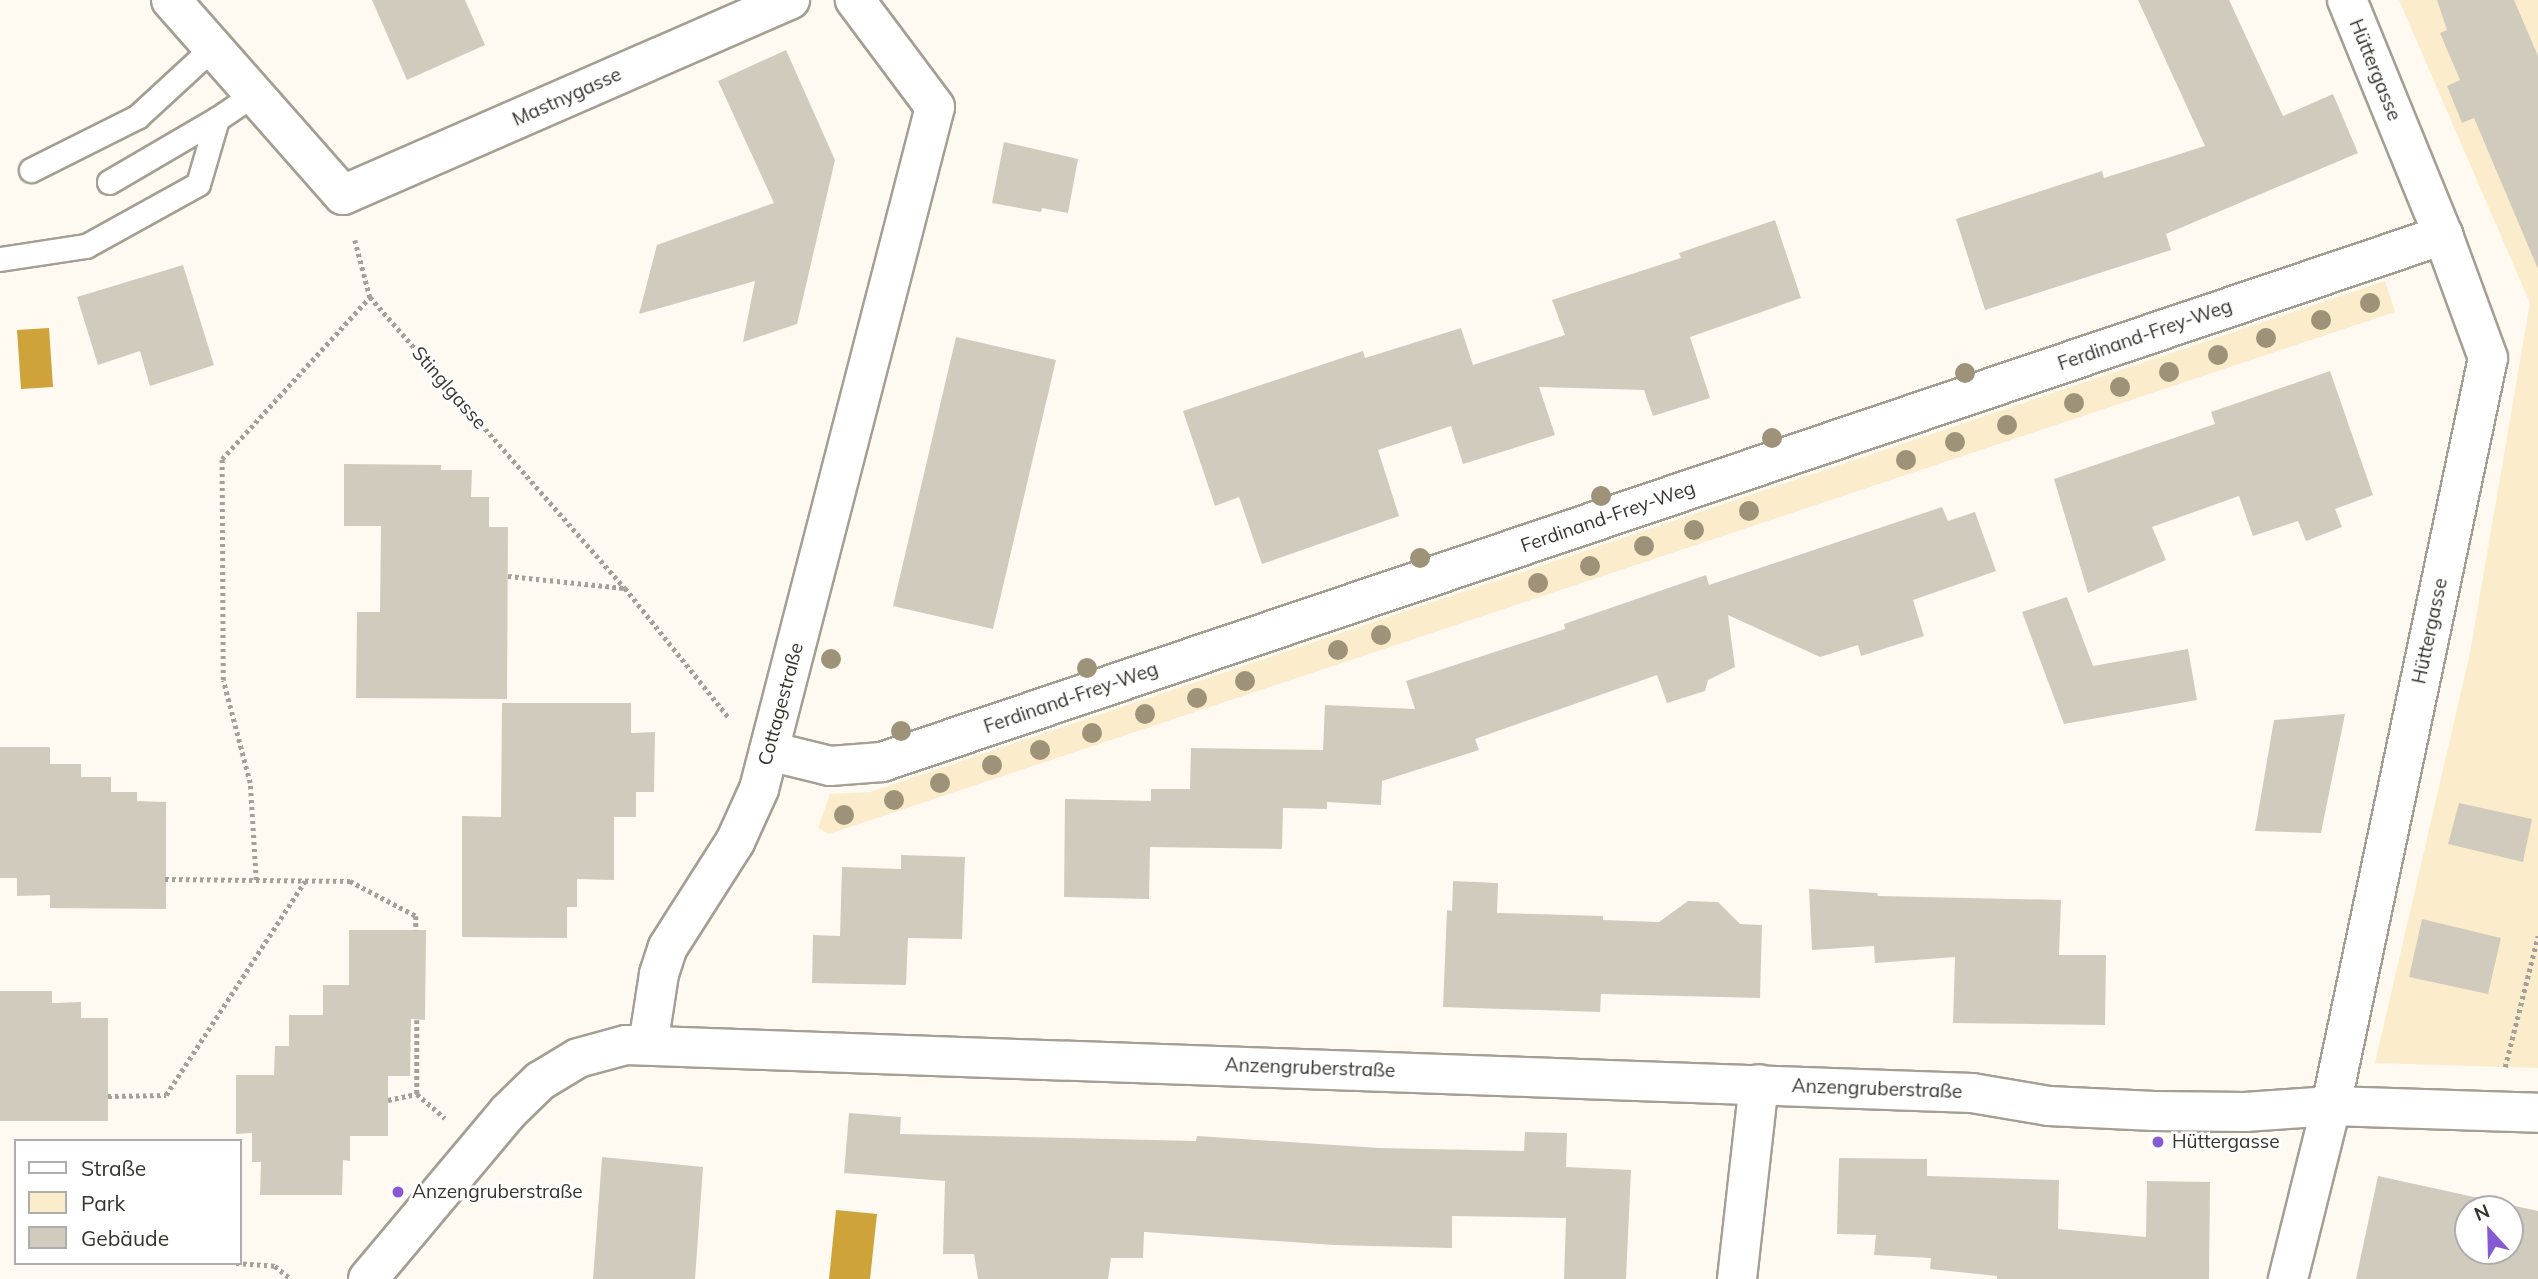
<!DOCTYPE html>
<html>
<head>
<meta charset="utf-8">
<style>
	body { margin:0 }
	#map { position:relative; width:2538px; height:1279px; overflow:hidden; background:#fefaf2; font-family:Mulish,sans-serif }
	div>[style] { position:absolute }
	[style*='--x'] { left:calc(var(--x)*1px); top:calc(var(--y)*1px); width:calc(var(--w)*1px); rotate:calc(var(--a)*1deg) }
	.green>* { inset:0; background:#fbeccc }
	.water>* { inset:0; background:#cda33a }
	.building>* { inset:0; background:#d1cbbe }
	.path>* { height:4.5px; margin-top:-2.25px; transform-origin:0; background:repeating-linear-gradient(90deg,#a4a19b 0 3.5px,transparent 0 7px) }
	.roads { filter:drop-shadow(2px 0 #a49f92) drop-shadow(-2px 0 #a49f92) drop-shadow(0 2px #a49f92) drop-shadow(0 -2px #a49f92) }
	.service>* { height:23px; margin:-11.5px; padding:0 11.5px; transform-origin:11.5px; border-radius:11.5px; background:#fff }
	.minor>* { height:38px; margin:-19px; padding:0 19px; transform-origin:19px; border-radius:19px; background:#fff }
	.tertiary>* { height:38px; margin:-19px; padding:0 19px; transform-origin:19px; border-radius:19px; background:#fff }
	.trees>* { width:20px; height:20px; margin:-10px; border-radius:50%; background:#9e9378 }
	.dots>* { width:19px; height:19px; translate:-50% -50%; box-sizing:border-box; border:4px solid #fff; border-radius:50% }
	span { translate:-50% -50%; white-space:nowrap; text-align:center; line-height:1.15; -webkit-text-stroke:5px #fff; paint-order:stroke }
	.street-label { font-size:19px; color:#35332e }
	.poi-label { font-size:19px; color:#35332e }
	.left { translate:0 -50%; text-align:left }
	.legend { position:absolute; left:14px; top:1139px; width:228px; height:126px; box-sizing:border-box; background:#fff; border:2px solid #aeadab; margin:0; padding:9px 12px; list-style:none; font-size:21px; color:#35332e }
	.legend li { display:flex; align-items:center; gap:14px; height:35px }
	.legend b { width:35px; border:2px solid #aeadab }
	.north { position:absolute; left:2454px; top:1195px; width:70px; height:70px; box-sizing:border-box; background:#fff; border:2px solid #aeadab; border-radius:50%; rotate:338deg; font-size:19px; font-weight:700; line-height:28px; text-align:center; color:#35332e }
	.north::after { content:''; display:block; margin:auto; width:24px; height:32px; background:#855ad4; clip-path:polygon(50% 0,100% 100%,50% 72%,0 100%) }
</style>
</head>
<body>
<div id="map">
	<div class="green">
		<div style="clip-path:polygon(2399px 0,2538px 0,2538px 1068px,2375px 1063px,2470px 653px,2530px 303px)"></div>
		<div style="clip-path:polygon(2385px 281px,2395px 312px,829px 834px,818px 828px,830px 794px,870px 792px)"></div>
	</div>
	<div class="water">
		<div style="clip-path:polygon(49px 328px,53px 387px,21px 389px,17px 330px)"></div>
		<div style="clip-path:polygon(836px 1210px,877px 1214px,870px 1279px,829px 1279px)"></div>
	</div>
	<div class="building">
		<div style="clip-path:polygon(372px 0,465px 0,485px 45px,407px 80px)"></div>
		<div style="clip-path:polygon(2138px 0,2229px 0,2283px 116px,2333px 94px,2358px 153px,2166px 234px,2171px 250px,1985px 310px,1956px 219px,2102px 171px,2104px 178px,2205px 146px)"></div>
		<div style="clip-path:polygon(2437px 0,2514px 0,2538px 56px,2538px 269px,2474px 118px,2462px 123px,2447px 86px,2460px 80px,2440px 33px,2447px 30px)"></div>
		<div style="clip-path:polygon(786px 50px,835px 160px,797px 324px,743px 342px,755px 281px,639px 314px,657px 245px,774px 203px,718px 81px)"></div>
		<div style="clip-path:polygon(1004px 142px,1078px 159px,1068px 213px,1042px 208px,1041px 212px,992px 203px)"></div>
		<div style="clip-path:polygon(1775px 220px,1801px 298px,1690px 337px,1710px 398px,1653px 416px,1644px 390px,1539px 387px,1555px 435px,1463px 464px,1451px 426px,1378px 450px,1399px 516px,1262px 564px,1239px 497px,1215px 506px,1183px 411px,1363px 351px,1365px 358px,1461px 328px,1473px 365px,1565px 335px,1552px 300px,1681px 258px,1679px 253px)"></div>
		<div style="clip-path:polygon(183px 265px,214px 365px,150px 386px,140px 351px,98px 365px,77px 297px)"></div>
		<div style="clip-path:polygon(956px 337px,1056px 360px,993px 629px,893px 606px)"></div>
		<div style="clip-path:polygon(2330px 371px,2373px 495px,2335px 509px,2342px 527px,2306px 541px,2298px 521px,2253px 536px,2239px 496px,2152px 527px,2166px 560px,2088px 593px,2054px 479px,2215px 424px,2211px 412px)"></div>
		<div style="clip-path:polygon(344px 464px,441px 465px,441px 470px,472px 470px,471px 497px,489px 497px,489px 527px,508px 527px,507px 699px,356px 698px,357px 612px,380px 612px,381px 526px,344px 526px)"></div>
		<div style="clip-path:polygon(1942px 507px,1948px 521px,1975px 512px,1996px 571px,1913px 600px,1924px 636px,1861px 656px,1858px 645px,1820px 657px,1728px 615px,1735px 667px,1708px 680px,1705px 691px,1667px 703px,1657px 675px,1475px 739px,1479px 750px,1382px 781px,1381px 805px,1327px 802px,1327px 809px,1283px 808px,1282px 849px,1150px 847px,1149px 899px,1064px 897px,1065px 799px,1151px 801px,1151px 789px,1190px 789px,1191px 748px,1323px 750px,1325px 705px,1415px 709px,1406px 681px,1565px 629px,1564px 624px,1706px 575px,1709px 585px)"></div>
		<div style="clip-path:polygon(2067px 597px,2093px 666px,2188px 649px,2197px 700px,2064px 724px,2022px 612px)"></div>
		<div style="clip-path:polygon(502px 703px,631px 703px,631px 733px,655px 732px,654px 792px,636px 792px,636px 817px,614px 817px,614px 880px,577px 879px,577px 907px,567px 907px,567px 938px,462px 937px,462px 816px,501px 817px)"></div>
		<div style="clip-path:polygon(2345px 714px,2321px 833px,2255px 831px,2274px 720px)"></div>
		<div style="clip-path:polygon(0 747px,50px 747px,50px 764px,81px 764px,81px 777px,111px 777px,111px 792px,137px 792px,137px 801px,166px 802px,166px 909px,50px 908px,50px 895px,17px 896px,17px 878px,0 878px)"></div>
		<div style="clip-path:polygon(2459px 803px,2532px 819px,2523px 862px,2448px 844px)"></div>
		<div style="clip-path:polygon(901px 855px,965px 857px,962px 939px,908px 938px,906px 985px,812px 983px,813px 935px,840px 936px,842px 867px,901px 869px)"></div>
		<div style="clip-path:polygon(1453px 881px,1498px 883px,1497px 913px,1603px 916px,1603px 920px,1659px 922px,1688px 901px,1718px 902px,1740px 924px,1762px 925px,1760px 998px,1601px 994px,1600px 1012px,1443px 1007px,1447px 910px,1452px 911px)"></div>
		<div style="clip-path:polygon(1809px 889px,1877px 893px,1878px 896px,2061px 900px,2059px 955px,2106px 955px,2105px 1025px,1953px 1023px,1955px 957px,1875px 963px,1874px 946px,1812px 950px)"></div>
		<div style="clip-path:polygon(2422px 919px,2501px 938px,2488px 994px,2409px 977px)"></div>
		<div style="clip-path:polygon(349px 930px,426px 930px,425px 1020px,411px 1019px,410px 1076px,388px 1076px,388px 1136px,350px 1136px,350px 1161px,343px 1160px,342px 1195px,260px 1195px,261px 1162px,252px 1162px,252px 1133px,236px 1134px,236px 1075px,274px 1075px,275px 1046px,289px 1046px,289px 1015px,323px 1015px,323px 985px,349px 985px)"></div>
		<div style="clip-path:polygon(0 991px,52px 991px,52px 1003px,81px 1002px,81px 1018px,108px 1018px,108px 1121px,0 1121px)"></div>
		<div style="clip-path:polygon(849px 1113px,901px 1117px,900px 1134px,1196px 1141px,1197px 1136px,1379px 1148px,1524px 1151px,1525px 1132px,1567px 1133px,1566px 1167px,1631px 1170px,1626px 1279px,1564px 1279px,1566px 1218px,1452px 1216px,1452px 1248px,1334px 1245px,1144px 1232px,1143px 1258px,1111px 1258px,1108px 1279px,978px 1279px,974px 1254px,943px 1254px,945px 1181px,844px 1173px)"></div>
		<div style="clip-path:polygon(602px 1157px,703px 1167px,695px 1279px,593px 1279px)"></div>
		<div style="clip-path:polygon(1839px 1158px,1927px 1159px,1927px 1176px,2059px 1180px,2058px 1229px,2146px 1237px,2147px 1181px,2210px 1182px,2209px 1279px,1997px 1279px,1997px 1276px,1930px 1269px,1931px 1258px,1874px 1255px,1876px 1235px,1837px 1234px)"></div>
		<div style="clip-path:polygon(evenodd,2378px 1176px,2538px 1211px,2538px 1279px,2356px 1279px,2378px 1176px,2468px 1209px,2510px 1209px,2510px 1251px,2468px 1251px,2468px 1209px)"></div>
	</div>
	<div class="path">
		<div style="--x:355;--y:240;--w:59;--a:75.3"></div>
		<div style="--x:370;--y:297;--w:387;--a:48.8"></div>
		<div style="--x:625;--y:588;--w:168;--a:51.3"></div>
		<div style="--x:508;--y:576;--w:117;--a:5.9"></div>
		<div style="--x:165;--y:879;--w:185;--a:0.6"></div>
		<div style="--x:350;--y:881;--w:75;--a:27.9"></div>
		<div style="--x:416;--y:916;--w:14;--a:90"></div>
		<div style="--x:256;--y:880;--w:97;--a:-93.5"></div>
		<div style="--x:250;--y:783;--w:106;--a:-104.7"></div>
		<div style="--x:223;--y:680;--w:221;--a:-90.3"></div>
		<div style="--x:222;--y:459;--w:219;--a:-47.6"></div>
		<div style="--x:417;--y:1020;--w:74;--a:90"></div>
		<div style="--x:417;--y:1094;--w:37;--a:41"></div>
		<div style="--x:2505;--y:1067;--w:135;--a:-75.9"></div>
		<div style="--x:108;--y:1096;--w:58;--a:-1"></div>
		<div style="--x:166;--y:1095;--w:255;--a:-57"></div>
		<div style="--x:388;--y:1100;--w:30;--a:-12"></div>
		<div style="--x:236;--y:1263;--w:39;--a:4"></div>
		<div style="--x:275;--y:1266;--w:21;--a:39"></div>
	</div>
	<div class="roads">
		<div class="service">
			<div style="--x:31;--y:170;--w:119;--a:-26.6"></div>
			<div style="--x:137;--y:117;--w:103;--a:-42.6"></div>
			<div style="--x:109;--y:182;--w:125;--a:-30.3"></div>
			<div style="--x:0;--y:259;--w:87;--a:-8.6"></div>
			<div style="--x:86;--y:246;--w:128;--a:-29"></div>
			<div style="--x:198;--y:184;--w:68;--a:-73.7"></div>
			<div style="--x:217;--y:119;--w:45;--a:-34"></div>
		</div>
		<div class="minor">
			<div style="--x:171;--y:0;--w:260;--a:48.6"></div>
			<div style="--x:343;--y:195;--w:488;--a:-23.6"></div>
			<div style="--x:769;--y:751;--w:63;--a:13.8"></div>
			<div style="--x:830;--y:766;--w:52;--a:-4.4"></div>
			<div style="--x:882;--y:762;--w:1648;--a:-18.65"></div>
			<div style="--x:648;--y:1045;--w:72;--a:-81.2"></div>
			<div style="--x:659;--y:974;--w:28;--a:-72"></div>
			<div style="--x:668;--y:947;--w:125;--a:-57.5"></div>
			<div style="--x:735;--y:842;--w:58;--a:-65.6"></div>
			<div style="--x:759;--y:789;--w:704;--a:-75.53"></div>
			<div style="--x:935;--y:107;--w:134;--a:-126.8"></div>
			<div style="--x:1737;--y:1279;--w:196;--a:-83.6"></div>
			<div style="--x:2288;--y:1279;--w:178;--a:-76"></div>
			<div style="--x:2331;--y:1106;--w:764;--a:-78.15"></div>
			<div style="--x:2488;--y:358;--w:131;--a:-110.1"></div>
			<div style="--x:2443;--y:235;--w:254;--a:-112.2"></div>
		</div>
		<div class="tertiary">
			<div style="--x:368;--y:1279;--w:218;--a:-50"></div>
			<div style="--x:508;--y:1112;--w:45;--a:-44.1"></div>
			<div style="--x:540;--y:1081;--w:44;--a:-31.2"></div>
			<div style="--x:578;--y:1058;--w:50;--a:-15.2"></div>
			<div style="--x:626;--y:1045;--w:1347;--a:2.04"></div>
			<div style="--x:1972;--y:1093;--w:78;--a:9.6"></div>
			<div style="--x:2049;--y:1106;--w:105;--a:2.7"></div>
			<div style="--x:2154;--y:1111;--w:91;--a:0.6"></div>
			<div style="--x:2245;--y:1112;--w:86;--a:-4"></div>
			<div style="--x:2331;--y:1106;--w:207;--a:1.9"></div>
		</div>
	</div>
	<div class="trees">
		<div style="left:2370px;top:303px"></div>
		<div style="left:2321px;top:320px"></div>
		<div style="left:2266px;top:338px"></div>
		<div style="left:2218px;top:355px"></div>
		<div style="left:2169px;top:372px"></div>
		<div style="left:1965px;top:373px"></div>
		<div style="left:2120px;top:387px"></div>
		<div style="left:2074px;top:403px"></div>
		<div style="left:2007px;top:425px"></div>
		<div style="left:1772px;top:438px"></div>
		<div style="left:1955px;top:442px"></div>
		<div style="left:1906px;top:460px"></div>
		<div style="left:1601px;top:496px"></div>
		<div style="left:1749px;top:511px"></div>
		<div style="left:1694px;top:530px"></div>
		<div style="left:1644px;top:546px"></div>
		<div style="left:1420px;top:558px"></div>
		<div style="left:1590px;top:566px"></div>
		<div style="left:1538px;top:583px"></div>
		<div style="left:1381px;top:635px"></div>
		<div style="left:1338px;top:650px"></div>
		<div style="left:831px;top:659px"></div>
		<div style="left:1087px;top:668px"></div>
		<div style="left:1245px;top:681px"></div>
		<div style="left:1197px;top:698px"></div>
		<div style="left:1145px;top:714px"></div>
		<div style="left:901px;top:731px"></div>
		<div style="left:1092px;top:733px"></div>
		<div style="left:1040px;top:750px"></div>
		<div style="left:992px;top:765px"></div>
		<div style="left:940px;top:783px"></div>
		<div style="left:894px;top:800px"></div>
		<div style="left:844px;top:815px"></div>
	</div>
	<div class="dots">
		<div style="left:2158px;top:1142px;background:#855ad4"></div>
		<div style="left:398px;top:1192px;background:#855ad4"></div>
	</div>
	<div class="street-label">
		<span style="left:2375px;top:70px;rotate:68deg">Hüttergasse</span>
		<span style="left:567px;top:97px;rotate:-24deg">Mastnygasse</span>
		<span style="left:2145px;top:335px;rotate:-19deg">Ferdinand-Frey-Weg</span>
		<span style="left:449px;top:388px;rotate:49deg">Stinglgasse</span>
		<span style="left:1608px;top:517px;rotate:-19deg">Ferdinand-Frey-Weg</span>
		<span style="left:2430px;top:631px;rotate:-78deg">Hüttergasse</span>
		<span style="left:1071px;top:698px;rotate:-19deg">Ferdinand-Frey-Weg</span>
		<span style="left:781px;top:704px;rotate:-75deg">Cottagestraße</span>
		<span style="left:1310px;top:1068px;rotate:2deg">Anzengruberstraße</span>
		<span style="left:1877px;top:1089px;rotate:2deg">Anzengruberstraße</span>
	</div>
	<div class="poi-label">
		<span class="left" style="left:2172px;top:1142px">Hüttergasse</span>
		<span class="left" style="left:412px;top:1192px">Anzengruberstraße</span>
	</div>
	<ul class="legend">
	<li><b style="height:9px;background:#fff"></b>Straße</li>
	<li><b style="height:19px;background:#fbeccc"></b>Park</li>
	<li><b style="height:19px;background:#d1cbbe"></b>Gebäude</li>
	</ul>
	<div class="north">N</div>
</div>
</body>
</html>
